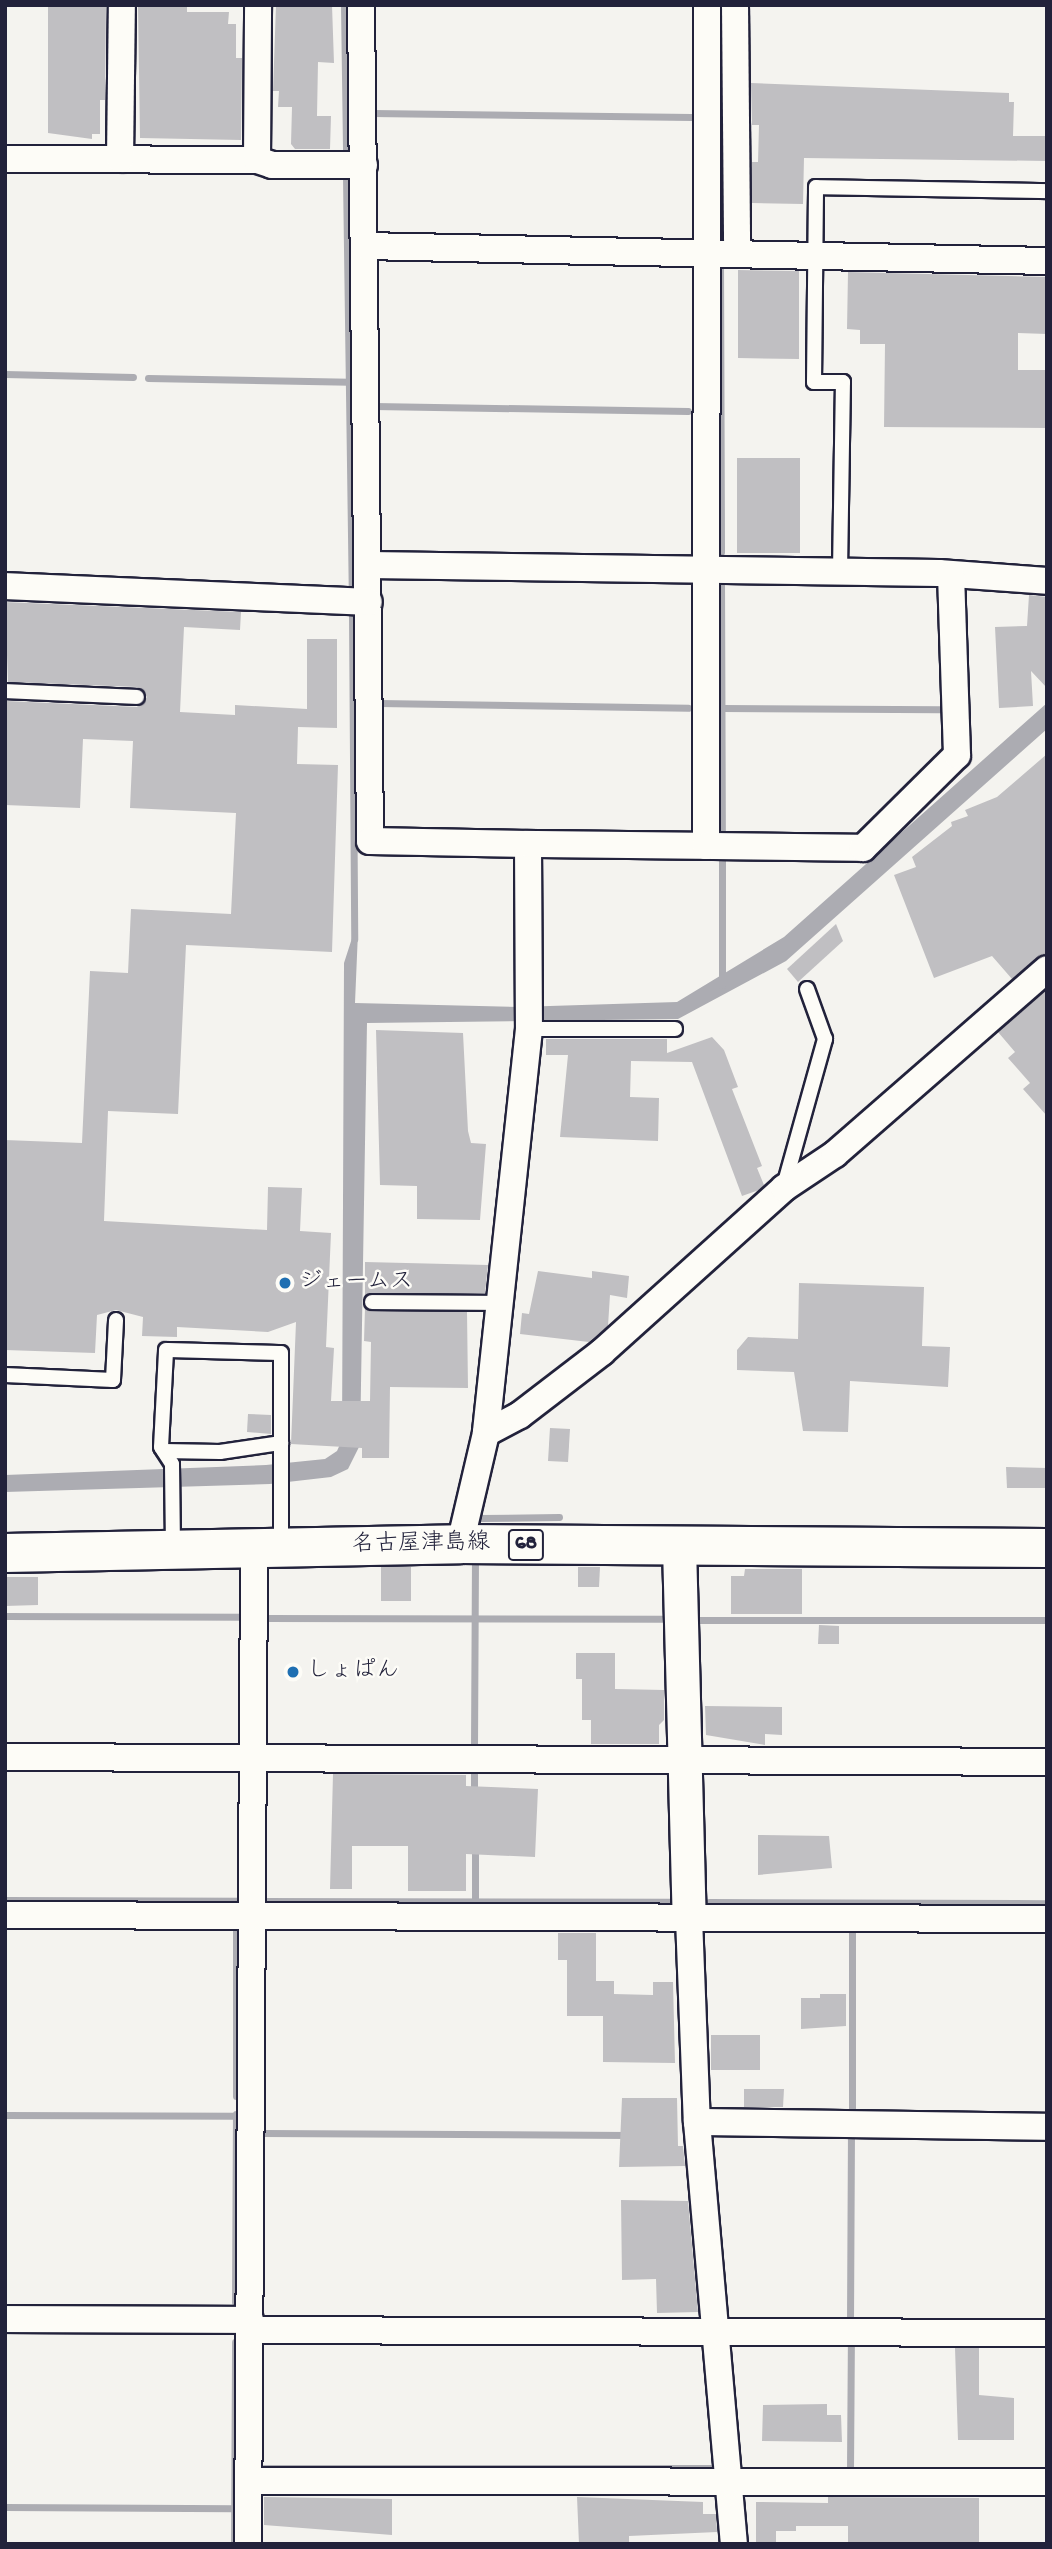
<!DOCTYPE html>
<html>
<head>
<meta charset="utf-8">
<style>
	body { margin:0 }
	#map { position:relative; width:1052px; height:2549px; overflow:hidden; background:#f4f3ef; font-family:"Gochi Hand","Klee One",sans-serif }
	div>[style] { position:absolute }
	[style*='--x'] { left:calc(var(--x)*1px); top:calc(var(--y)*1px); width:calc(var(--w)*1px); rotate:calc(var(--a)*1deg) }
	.water>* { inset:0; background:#acacb2 }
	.stream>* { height:7px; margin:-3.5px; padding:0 3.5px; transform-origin:3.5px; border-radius:3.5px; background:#acacb2 }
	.building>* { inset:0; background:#c0bfc2 }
	.roads { filter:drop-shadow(2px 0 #22223b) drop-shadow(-2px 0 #22223b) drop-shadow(0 2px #22223b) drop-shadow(0 -2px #22223b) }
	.service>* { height:14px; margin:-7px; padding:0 7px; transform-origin:7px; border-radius:7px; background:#fdfcf7 }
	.minor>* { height:26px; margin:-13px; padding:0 13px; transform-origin:13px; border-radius:13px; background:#fdfcf7 }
	.tertiary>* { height:33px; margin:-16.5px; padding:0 16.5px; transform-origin:16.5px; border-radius:16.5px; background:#fdfcf7 }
	.primary>* { height:38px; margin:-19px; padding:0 19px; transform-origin:19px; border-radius:19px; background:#fdfcf7 }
	.dots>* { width:19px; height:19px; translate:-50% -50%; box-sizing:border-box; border:4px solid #fdfcf7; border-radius:50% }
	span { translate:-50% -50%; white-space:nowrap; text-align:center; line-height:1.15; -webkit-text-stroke:5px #fdfcf7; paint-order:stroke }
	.shield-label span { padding:2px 5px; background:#fdfcf7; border:2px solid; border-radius:5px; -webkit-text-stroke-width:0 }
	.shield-label { font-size:21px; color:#22223b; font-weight:700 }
	.poi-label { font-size:23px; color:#22223b }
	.left { translate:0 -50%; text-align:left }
	.street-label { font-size:23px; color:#22223b }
	.frame { position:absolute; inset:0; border:7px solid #22223b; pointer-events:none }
</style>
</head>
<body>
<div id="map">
	<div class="water">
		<div style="clip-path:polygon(1047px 703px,1047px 729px,786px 961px,678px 1019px,367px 1023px,360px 1445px,348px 1469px,331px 1477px,270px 1484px,5px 1492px,5px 1475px,266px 1465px,325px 1459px,337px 1451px,342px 1440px,344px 963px,354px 932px,358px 932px,355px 1003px,518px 1007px,677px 1002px,784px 937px)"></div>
	</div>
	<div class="stream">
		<div style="--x:344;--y:5;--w:148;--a:89.2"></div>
		<div style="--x:372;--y:113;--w:319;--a:0.7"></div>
		<div style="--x:346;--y:177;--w:411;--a:89.2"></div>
		<div style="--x:720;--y:248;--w:30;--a:-78"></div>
		<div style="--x:720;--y:260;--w:292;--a:89.8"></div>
		<div style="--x:5;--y:374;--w:128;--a:1.3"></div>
		<div style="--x:148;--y:378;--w:201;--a:1.1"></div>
		<div style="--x:374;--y:406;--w:314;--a:0.9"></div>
		<div style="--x:721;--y:580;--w:252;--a:89.8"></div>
		<div style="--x:352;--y:615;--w:324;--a:89.6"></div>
		<div style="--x:379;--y:703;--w:309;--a:0.9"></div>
		<div style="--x:722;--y:708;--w:218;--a:0.3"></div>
		<div style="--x:722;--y:985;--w:129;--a:-90"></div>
		<div style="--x:480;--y:1518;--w:79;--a:-0.7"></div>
		<div style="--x:5;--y:1616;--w:239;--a:0.2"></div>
		<div style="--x:265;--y:1618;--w:401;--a:0.1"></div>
		<div style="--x:698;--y:1620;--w:349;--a:0"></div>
		<div style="--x:474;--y:1748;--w:183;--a:-89.7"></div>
		<div style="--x:474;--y:1774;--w:22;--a:90"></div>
		<div style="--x:475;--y:1846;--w:55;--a:90"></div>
		<div style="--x:5;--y:1900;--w:237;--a:0.2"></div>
		<div style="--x:260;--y:1901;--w:410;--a:0.1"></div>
		<div style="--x:709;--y:1902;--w:338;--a:0.2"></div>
		<div style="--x:236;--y:2096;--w:170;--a:-90"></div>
		<div style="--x:5;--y:2115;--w:231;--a:0.2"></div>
		<div style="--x:852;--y:2117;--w:191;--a:-90"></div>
		<div style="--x:263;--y:2133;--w:365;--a:0.3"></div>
		<div style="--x:235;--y:2302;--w:188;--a:-89.7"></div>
		<div style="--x:850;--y:2321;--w:185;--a:-89.7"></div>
		<div style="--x:264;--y:2468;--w:446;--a:0"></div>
		<div style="--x:850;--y:2470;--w:129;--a:-89.6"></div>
		<div style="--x:5;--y:2507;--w:229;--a:0.3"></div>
		<div style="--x:234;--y:2544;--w:202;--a:-89.7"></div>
	</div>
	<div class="building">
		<div style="clip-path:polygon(138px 5px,187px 5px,187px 12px,229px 12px,228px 24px,236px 24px,236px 58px,242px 58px,241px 140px,140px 138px)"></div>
		<div style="clip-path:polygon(276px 5px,332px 5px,334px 63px,318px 62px,317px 116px,331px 116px,330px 149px,295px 149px,291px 144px,292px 107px,278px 107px,279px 91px,273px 91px)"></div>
		<div style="clip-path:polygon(48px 6px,106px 7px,105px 100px,100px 100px,100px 134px,92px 134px,92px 139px,48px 133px)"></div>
		<div style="clip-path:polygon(751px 83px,1009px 93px,1009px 102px,1014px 102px,1013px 136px,1047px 136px,1047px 161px,804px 158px,803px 204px,752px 203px,752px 162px,758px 162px,759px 125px,752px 125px)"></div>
		<div style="clip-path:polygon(738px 270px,799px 271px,799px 359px,738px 358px)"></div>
		<div style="clip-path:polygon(848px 272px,1047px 277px,1047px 334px,1018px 333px,1018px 370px,1047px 370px,1047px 428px,884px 427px,885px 344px,860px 344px,860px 330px,847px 329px)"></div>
		<div style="clip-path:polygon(737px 458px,800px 458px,800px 553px,737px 553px)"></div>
		<div style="clip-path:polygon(1029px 595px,1047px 597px,1047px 688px,1031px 671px,1033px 706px,999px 708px,995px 627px,1027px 626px)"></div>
		<div style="clip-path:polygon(5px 602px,241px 612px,240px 630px,184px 627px,180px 712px,235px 715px,235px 705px,307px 709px,307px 639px,337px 639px,337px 728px,298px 727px,297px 764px,338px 765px,332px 952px,186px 945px,178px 1114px,108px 1111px,104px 1221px,267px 1230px,268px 1187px,302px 1188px,300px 1231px,331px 1233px,326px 1347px,334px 1348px,331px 1401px,370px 1401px,371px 1342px,364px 1341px,365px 1308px,467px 1312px,468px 1388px,390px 1387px,389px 1458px,362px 1458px,362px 1448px,291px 1444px,296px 1322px,268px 1332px,177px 1327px,177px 1337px,142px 1336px,143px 1317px,116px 1310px,97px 1315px,95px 1353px,5px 1350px,5px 1140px,82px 1143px,90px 971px,128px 973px,131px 909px,231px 914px,236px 813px,130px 808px,133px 741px,83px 739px,80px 808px,5px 805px,7px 701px,137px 707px,147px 697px,137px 687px,8px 682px)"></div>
		<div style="clip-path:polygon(1047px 754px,1047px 954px,1012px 979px,992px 956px,934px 978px,894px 875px,916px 867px,912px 857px,952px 826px,951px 822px,968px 816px,965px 810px,997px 797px)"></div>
		<div style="clip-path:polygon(836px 924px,843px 941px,798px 982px,787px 969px)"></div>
		<div style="clip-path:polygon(1047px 990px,1047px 1116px,1023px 1089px,1030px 1083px,1008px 1058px,1015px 1052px,998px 1032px)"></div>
		<div style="clip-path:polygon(376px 1030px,463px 1033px,468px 1131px,471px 1143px,486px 1144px,480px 1220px,417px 1219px,417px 1186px,380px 1185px)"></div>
		<div style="clip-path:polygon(712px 1037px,724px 1050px,738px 1087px,732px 1089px,762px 1166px,757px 1168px,764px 1185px,759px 1190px,742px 1196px,692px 1062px,631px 1061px,630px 1097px,659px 1098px,658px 1141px,560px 1137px,568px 1055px,546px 1055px,546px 1039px,667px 1039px,667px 1053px)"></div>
		<div style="clip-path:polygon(365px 1262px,488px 1265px,485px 1293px,365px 1296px)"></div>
		<div style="clip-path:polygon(538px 1271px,592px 1278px,592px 1271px,629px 1276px,627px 1298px,610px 1295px,608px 1326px,589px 1342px,520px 1334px,522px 1313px,529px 1314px)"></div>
		<div style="clip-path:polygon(799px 1283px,924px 1287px,922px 1346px,950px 1347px,948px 1387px,850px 1381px,848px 1432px,803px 1431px,794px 1372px,737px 1370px,737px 1350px,748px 1337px,798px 1339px)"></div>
		<div style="clip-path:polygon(248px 1414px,271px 1415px,271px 1434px,247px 1432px)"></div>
		<div style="clip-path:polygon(550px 1428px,570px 1429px,568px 1462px,548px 1461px)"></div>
		<div style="clip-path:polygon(1006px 1467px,1047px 1468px,1047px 1488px,1007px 1488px)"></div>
		<div style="clip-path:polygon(381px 1567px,411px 1567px,411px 1601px,381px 1601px)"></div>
		<div style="clip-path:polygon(578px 1567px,600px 1567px,599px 1587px,578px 1587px)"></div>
		<div style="clip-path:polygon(745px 1569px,802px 1569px,802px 1614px,731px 1614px,731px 1576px,744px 1576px)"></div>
		<div style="clip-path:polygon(5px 1577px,38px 1577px,38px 1605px,5px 1606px)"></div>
		<div style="clip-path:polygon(819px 1625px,839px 1626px,839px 1644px,818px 1644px)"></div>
		<div style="clip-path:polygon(576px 1653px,615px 1653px,615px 1689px,664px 1690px,664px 1720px,659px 1725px,659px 1744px,591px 1744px,591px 1720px,582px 1720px,582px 1679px,576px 1679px)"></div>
		<div style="clip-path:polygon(705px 1706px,782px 1707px,782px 1735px,765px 1734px,765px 1745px,706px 1735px)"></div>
		<div style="clip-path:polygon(333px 1774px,466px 1775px,466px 1786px,538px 1789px,535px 1857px,466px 1854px,466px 1891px,408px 1891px,408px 1846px,352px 1846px,352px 1889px,330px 1889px)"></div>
		<div style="clip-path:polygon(758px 1835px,829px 1836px,832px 1868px,758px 1875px)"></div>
		<div style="clip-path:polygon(558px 1933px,596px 1933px,596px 1981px,614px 1981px,614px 1994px,653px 1995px,653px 1982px,673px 1982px,675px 2063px,603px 2062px,603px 2016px,567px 2016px,567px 1960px,558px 1960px)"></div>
		<div style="clip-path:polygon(820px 1994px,846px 1994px,846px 2026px,801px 2029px,801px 1998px,820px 1998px)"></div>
		<div style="clip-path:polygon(711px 2035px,760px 2035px,760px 2070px,711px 2070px)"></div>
		<div style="clip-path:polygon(744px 2089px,784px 2089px,783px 2107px,744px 2107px)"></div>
		<div style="clip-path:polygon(622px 2098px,677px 2098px,678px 2146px,683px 2146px,685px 2166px,619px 2167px)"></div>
		<div style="clip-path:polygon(621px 2200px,688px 2201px,698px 2312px,657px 2313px,656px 2279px,622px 2280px)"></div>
		<div style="clip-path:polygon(955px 2348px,979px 2348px,979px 2395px,1014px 2398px,1014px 2440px,958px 2440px)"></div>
		<div style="clip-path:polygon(827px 2404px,827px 2415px,841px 2415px,842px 2442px,762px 2441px,763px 2405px)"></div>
		<div style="clip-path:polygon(264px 2497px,392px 2499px,392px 2535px,264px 2525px)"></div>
		<div style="clip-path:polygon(577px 2497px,703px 2502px,703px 2514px,716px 2514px,717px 2532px,629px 2536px,629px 2544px,579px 2544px)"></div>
		<div style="clip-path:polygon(828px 2497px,979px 2498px,979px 2544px,848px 2544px,848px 2526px,796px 2526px,796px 2531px,776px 2531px,776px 2544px,756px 2544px,756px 2502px,828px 2503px)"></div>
	</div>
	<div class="roads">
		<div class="service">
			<div style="--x:840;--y:571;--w:189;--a:-89.1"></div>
			<div style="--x:843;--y:382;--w:29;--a:180"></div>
			<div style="--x:814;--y:382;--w:195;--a:-89.4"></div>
			<div style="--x:816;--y:187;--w:231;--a:1"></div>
			<div style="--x:5;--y:691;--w:132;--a:2.6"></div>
			<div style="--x:529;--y:1029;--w:146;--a:0"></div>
			<div style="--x:784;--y:1186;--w:153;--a:-74.4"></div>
			<div style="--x:825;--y:1039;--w:53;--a:-109.8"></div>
			<div style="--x:372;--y:1302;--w:128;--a:0.4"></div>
			<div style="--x:5;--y:1375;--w:108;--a:2.7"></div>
			<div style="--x:113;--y:1380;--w:60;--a:-87.1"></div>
			<div style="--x:164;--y:1451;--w:56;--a:1"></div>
			<div style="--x:220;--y:1452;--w:62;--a:-8.4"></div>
			<div style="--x:173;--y:1547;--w:83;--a:-90.7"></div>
			<div style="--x:172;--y:1464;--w:20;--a:-123"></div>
			<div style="--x:161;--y:1447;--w:97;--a:-87"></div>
			<div style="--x:166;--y:1350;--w:115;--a:1.5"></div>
			<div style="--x:281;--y:1353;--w:193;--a:90"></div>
		</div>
		<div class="minor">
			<div style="--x:361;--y:5;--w:836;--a:89.38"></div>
			<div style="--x:370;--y:841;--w:158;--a:1.1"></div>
			<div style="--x:528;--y:844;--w:185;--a:89.7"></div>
			<div style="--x:529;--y:1029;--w:406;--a:96.1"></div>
			<div style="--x:735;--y:5;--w:248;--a:89.5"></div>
			<div style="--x:5;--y:159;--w:252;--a:0.2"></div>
			<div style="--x:257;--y:160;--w:155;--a:-89.6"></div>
			<div style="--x:120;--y:159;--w:154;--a:-89.3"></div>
			<div style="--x:257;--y:160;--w:16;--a:18"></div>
			<div style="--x:272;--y:165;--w:92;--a:0"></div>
			<div style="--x:365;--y:246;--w:682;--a:1.26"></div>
			<div style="--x:369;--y:565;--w:570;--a:0.8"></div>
			<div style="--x:939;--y:573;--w:108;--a:4.2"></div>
			<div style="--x:5;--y:586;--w:364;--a:2.5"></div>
			<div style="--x:528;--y:844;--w:178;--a:0.6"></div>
			<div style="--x:706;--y:846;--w:841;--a:-89.93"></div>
			<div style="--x:706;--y:846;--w:157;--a:0.7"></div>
			<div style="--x:863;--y:848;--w:132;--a:-44.7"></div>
			<div style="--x:957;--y:755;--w:179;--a:-91.9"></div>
			<div style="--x:460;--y:1544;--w:114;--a:-76.8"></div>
			<div style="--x:486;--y:1433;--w:38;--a:-28"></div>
			<div style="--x:520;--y:1415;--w:103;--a:-37.5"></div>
			<div style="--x:602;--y:1352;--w:245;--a:-42"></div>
			<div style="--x:784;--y:1188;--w:61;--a:-33.7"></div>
			<div style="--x:835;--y:1154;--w:281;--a:-41.1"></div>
			<div style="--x:5;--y:1757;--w:1042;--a:0.27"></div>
			<div style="--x:5;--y:1915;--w:1042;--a:0.22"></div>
			<div style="--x:689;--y:1918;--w:204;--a:87.8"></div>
			<div style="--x:697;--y:2122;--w:424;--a:85"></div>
			<div style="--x:697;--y:2122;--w:350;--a:0.8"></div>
			<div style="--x:5;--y:2319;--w:245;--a:0.2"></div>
			<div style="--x:249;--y:2330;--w:798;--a:0.22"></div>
			<div style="--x:249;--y:2481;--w:798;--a:0.07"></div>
			<div style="--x:248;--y:2544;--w:996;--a:-89.65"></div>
		</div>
		<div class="tertiary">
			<div style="--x:679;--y:1546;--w:372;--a:88.5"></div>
		</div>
		<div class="primary">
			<div style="--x:5;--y:1553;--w:455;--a:-1.1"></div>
			<div style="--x:460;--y:1544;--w:587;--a:0.39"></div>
		</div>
	</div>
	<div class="dots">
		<div style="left:285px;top:1283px;background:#1f6fb2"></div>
		<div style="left:293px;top:1672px;background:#1f6fb2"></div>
	</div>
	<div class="shield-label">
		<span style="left:526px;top:1545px">68</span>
	</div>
	<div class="poi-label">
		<span class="left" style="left:299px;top:1283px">ジェームス</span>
		<span class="left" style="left:307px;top:1672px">しょぱん</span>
	</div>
	<div class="street-label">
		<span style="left:421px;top:1545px;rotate:-1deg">名古屋津島線</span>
	</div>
	<div class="frame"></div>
</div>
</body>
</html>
